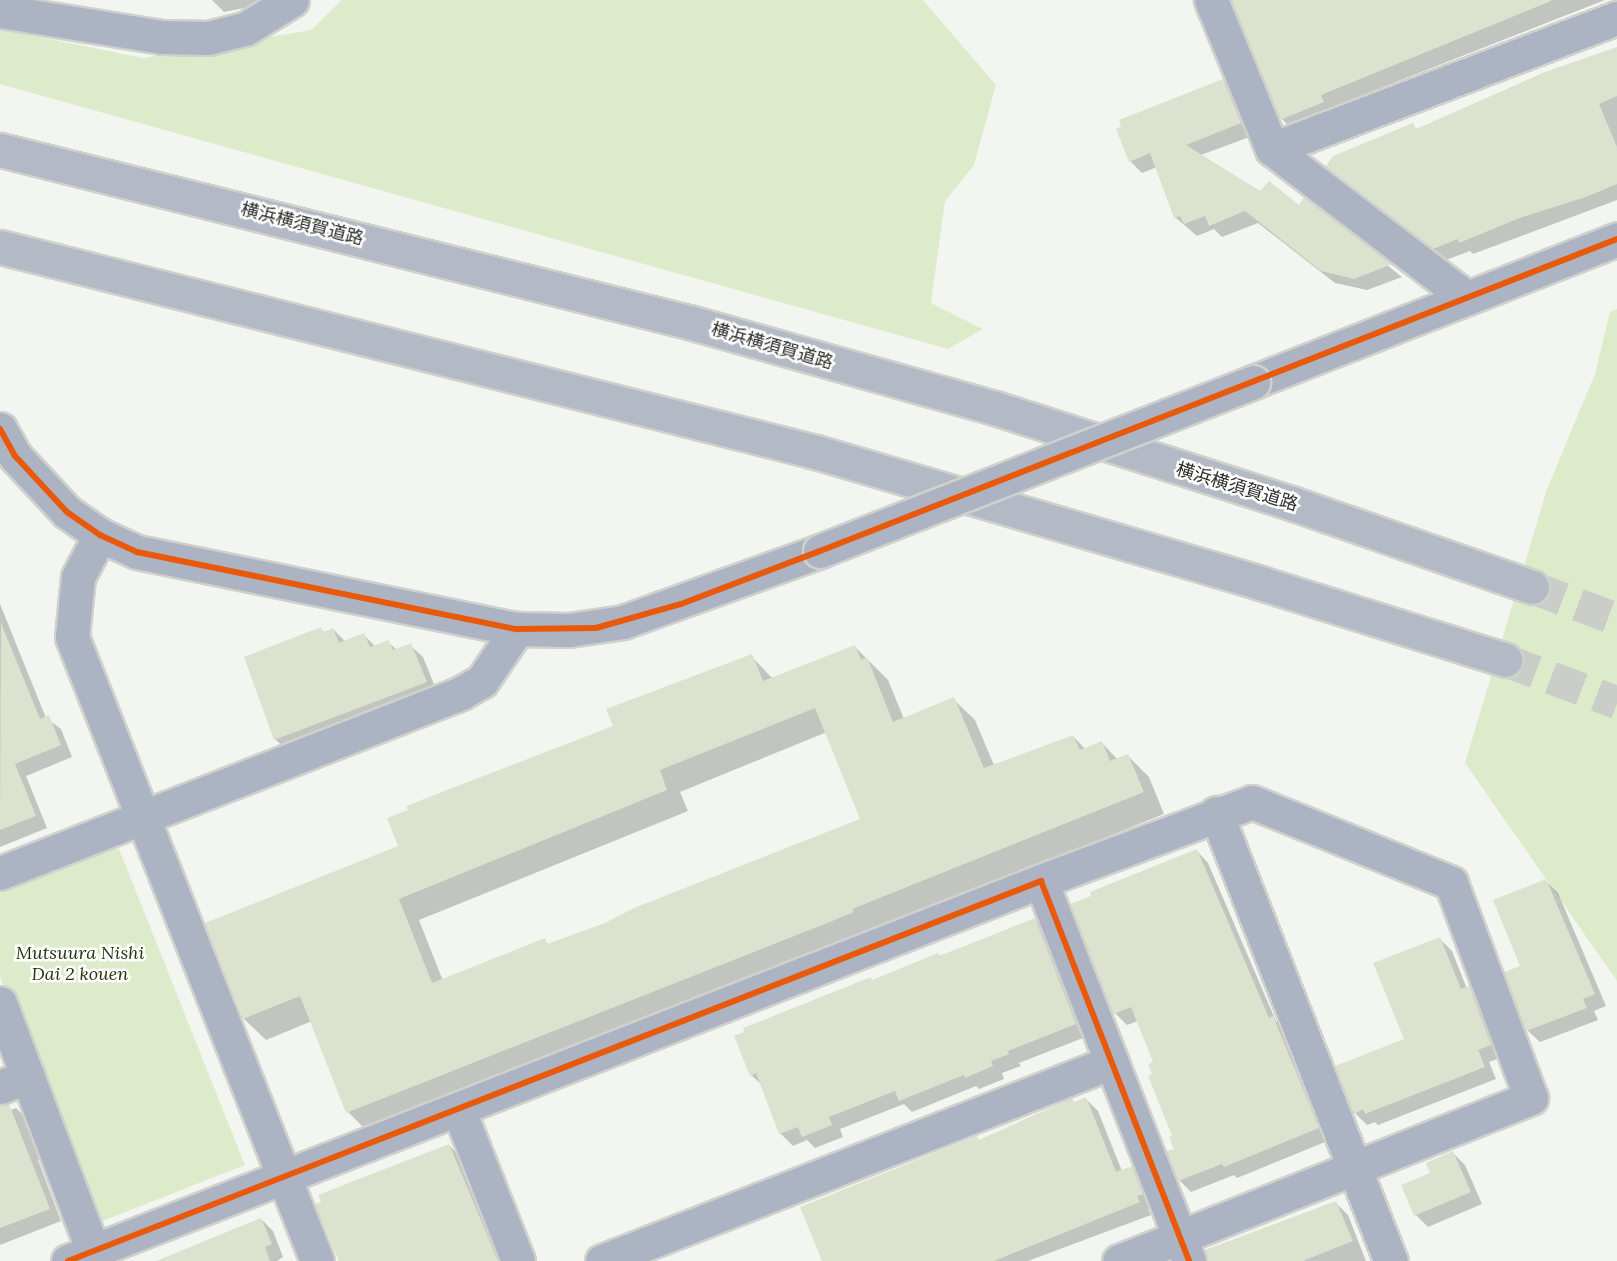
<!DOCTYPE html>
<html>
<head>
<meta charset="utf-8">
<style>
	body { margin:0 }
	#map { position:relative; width:1617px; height:1261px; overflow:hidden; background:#f3f6f0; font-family:Lora,"Noto Sans JP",serif }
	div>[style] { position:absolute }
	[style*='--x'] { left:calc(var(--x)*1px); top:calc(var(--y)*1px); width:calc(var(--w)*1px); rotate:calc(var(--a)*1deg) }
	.green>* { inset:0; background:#ddebca }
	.shadow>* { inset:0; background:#0003 }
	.building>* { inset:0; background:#dbe3cf }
	.highway-tunnel>* { height:33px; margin-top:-16.5px; transform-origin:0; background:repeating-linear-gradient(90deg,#cbcec8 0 33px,transparent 0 49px) }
	.roads { filter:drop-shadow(2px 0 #cfd1cd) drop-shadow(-2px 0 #cfd1cd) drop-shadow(0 2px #cfd1cd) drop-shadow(0 -2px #cfd1cd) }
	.minor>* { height:33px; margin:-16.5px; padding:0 16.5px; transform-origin:16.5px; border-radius:16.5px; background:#acb4c3 }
	.highway>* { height:33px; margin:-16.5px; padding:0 16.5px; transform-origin:16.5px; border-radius:16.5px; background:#b4bac5 }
	.bridges { filter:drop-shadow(2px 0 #cfd1cd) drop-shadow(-2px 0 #cfd1cd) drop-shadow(0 2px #cfd1cd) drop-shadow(0 -2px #cfd1cd) }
	.minor-bridge>* { height:33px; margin:-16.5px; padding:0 16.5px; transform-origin:16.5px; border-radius:16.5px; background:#acb4c3 }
	.cycleway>* { height:6px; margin:-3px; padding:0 3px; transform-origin:3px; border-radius:3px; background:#e8590c }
	span { translate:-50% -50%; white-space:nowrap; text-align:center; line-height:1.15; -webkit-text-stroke:5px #fff; paint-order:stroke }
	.street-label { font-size:18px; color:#2b2d28 }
	.park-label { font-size:18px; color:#26330e; font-style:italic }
</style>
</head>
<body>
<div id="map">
	<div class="green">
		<div style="clip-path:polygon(342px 0,923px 0,996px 85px,974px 165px,945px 201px,931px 303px,983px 329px,948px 349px,0 84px,0 29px,143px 58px,311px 30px)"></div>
		<div style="clip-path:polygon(1617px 309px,1617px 981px,1465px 763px,1547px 489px,1595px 374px,1610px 312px)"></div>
		<div style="clip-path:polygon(117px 844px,245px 1165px,100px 1222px,0 977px,0 891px)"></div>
	</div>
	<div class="shadow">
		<div style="clip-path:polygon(212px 0,285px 0,224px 12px)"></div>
		<div style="clip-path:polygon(1233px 0,1605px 0,1332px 107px,1335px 114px,1294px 131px,1282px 119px)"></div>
		<div style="clip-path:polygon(1617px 49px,1617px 200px,1473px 254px,1470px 251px,1446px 260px,1328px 166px,1413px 125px,1417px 130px)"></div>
		<div style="clip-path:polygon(1223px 81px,1235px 93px,1252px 136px,1201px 155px,1261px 193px,1300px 207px,1305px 200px,1402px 277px,1367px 290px,1335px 283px,1258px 223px,1222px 237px,1214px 229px,1197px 236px,1175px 217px,1157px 167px,1142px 173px,1130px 161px)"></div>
		<div style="clip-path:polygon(0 604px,46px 718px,61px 729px,72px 757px,26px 776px,47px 828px,0 847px)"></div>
		<div style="clip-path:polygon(320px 628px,325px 633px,333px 629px,346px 642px,364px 635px,376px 647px,388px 642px,397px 650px,410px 645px,423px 657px,438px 694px,288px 751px,275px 739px)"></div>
		<div style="clip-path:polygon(evenodd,855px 647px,888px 680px,904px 719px,953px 699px,975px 720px,994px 765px,1073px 736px,1086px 750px,1102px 743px,1118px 760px,1128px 756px,1149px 777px,1164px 814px,369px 1133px,348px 1112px,312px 1021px,266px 1040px,244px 1019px,207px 924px,400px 847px,615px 726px,751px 656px,773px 679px,855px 647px,827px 732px,862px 820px,605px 924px,549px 945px,544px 940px,443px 981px,419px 920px,688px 811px,680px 792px,827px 732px)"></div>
		<div style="clip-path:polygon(1197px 851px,1208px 863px,1276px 1021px,1285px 1030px,1330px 1140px,1237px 1178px,1234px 1175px,1191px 1192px,1179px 1180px,1174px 1136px,1154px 1075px,1155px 1063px,1138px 1021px,1127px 1025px,1115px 1013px)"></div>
		<div style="clip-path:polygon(1546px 881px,1558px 893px,1606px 1006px,1594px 1011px,1598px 1020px,1540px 1042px,1527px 1030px,1522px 967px)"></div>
		<div style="clip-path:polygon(1035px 920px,1047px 932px,1088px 1036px,1019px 1063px,1021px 1066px,1002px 1073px,1004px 1079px,979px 1089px,976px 1086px,912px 1112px,904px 1104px,840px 1129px,843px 1137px,815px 1148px,807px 1140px,793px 1146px,781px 1134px,762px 1085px,751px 1075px,873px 981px)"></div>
		<div style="clip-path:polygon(1440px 939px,1452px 951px,1467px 989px,1481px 1000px,1502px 1057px,1489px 1062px,1496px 1079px,1378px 1125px,1375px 1122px,1367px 1125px,1355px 1113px,1406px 1040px)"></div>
		<div style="clip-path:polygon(1086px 1099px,1098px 1111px,1122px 1171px,1131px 1167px,1143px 1179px,1154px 1206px,1148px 1209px,1151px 1215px,1028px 1261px,823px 1261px,980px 1142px)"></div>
		<div style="clip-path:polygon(16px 1108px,28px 1120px,44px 1158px,38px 1160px,61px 1221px,0 1245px,0 1114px)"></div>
		<div style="clip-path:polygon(449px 1145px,461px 1158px,502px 1261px,344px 1261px)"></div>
		<div style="clip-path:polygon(1453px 1153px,1465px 1165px,1482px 1204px,1428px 1227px,1416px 1215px,1432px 1173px)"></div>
		<div style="clip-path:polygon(1336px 1203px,1348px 1215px,1366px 1261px,1208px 1261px)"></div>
		<div style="clip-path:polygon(261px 1219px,273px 1231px,283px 1257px,277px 1261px,162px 1261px)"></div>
	</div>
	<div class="building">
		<div style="clip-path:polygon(1231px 0,1551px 0,1551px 1px,1321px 95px,1324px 102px,1280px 120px)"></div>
		<div style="clip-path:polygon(1617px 47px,1617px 96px,1599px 104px,1617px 147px,1617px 184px,1586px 197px,1522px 217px,1459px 243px,1458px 239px,1433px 249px,1326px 166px,1333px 156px,1413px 123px,1416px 129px,1545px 72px)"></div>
		<div style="clip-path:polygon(1223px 79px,1241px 123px,1186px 145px,1260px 191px,1269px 181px,1299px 205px,1304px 197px,1392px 264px,1354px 279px,1321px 271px,1245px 211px,1209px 226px,1205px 216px,1184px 224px,1180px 216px,1174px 218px,1150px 153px,1129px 162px,1116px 129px,1121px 127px,1119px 120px)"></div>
		<div style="clip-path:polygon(1px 623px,40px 719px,49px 715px,61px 745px,15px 764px,36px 816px,0 830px)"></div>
		<div style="clip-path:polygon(321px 627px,323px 632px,333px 628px,339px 643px,364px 633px,370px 647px,389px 640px,393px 650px,411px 643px,427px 682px,274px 740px,244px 657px)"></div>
		<div style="clip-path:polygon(evenodd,855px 645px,861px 660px,867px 657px,893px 722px,954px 697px,984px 768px,1073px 735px,1080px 750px,1102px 741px,1110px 761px,1128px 754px,1144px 792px,852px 909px,854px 912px,825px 924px,346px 1113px,300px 996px,243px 1019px,205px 923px,398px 846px,387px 818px,408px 810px,406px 806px,613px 726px,606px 709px,752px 654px,763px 681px,855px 645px,815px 708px,860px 819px,634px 908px,605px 923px,547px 944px,545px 938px,432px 983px,399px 899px,667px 790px,660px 770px,815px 708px)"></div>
		<div style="clip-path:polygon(1197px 849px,1269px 1018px,1273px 1016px,1319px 1128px,1224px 1167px,1222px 1164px,1178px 1181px,1166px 1151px,1174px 1149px,1169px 1137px,1172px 1136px,1148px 1076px,1152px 1074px,1148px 1064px,1153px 1062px,1131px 1007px,1114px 1014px,1111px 1010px,1070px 904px,1091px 896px,1090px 892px)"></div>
		<div style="clip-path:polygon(1546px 879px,1595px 994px,1583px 999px,1587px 1008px,1526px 1031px,1504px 972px,1520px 966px,1493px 900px)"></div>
		<div style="clip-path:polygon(1035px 918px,1076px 1024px,1008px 1051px,1009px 1054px,991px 1061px,993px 1066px,965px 1078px,964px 1075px,899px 1101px,895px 1091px,829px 1117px,832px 1125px,802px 1137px,798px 1127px,779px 1134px,756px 1073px,750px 1076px,734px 1036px,744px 1032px,743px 1028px,871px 977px,872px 980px,938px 953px,940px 956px)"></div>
		<div style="clip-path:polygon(1440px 937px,1461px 989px,1469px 986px,1491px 1045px,1478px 1050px,1485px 1067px,1365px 1114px,1363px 1109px,1354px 1114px,1335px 1066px,1404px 1039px,1373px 963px)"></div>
		<div style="clip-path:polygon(1086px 1097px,1116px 1172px,1132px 1166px,1143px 1194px,1137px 1196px,1140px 1202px,994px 1261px,822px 1261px,800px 1207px,977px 1136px,979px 1140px,1072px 1098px,1074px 1102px)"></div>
		<div style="clip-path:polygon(9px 1104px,50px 1209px,0 1228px,0 1105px)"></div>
		<div style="clip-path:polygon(449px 1144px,498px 1261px,339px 1261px,315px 1204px,321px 1202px,318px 1195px)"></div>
		<div style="clip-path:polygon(1453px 1151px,1471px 1192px,1414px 1216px,1401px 1185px,1430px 1173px,1426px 1163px)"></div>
		<div style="clip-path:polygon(1336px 1201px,1353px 1241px,1303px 1261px,1207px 1261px,1205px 1250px)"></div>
		<div style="clip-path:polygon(261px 1218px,272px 1244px,265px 1247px,270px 1261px,156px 1261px)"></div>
	</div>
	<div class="highway-tunnel">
		<div style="--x:1532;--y:587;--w:91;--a:20.6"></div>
		<div style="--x:1505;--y:660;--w:120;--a:20.6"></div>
	</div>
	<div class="roads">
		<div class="minor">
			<div style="--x:1211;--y:0;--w:161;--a:67.7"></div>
			<div style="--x:1272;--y:149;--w:245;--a:37.4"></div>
			<div style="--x:0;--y:11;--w:164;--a:9.1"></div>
			<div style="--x:162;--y:37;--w:46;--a:1.2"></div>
			<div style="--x:208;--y:38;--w:38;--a:-14"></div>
			<div style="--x:245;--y:29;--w:55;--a:-31.7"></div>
			<div style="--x:1272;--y:149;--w:369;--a:-20.8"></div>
			<div style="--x:1253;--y:382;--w:391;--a:-21.4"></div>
			<div style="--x:0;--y:429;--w:31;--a:61"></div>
			<div style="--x:15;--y:456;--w:76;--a:47.1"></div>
			<div style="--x:67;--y:512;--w:40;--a:34.9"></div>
			<div style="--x:100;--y:535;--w:41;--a:24.7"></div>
			<div style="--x:137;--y:552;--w:388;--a:11.5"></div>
			<div style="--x:517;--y:629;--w:52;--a:1.1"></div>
			<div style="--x:569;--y:630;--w:55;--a:-8.4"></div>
			<div style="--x:623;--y:622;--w:209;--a:-19.8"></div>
			<div style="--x:100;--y:535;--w:47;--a:117.6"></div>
			<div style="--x:78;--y:577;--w:60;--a:95.7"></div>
			<div style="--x:72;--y:637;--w:670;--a:68.56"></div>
			<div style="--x:1216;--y:813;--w:481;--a:68.7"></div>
			<div style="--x:0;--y:873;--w:495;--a:-21.3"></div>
			<div style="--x:461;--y:693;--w:24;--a:-30"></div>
			<div style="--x:482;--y:681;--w:63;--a:-56.1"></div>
			<div style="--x:1041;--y:881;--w:225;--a:-20.5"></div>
			<div style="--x:1252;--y:802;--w:215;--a:22.1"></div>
			<div style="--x:1451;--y:883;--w:229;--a:69.6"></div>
			<div style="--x:1531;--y:1098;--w:443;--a:158.4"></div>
			<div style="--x:0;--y:1003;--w:276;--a:69.4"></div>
			<div style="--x:0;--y:1087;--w:30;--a:-21"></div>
			<div style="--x:459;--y:1111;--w:161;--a:68.5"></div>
			<div style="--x:68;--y:1261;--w:1045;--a:-21.33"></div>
			<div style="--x:1041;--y:881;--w:408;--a:68.7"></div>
			<div style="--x:602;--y:1261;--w:547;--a:-21.32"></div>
		</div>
		<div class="highway">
			<div style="--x:0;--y:150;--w:710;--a:14.02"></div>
			<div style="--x:689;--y:322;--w:318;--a:15.7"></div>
			<div style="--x:995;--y:408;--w:314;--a:17.8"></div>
			<div style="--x:1294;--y:504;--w:252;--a:19.2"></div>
			<div style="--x:0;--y:247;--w:841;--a:14.1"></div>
			<div style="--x:816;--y:452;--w:463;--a:16.4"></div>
			<div style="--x:1260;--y:583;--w:257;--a:17.4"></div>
		</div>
	</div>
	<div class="bridges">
		<div class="minor-bridge">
			<div style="--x:820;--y:551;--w:465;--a:-21.3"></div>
		</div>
	</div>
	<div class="cycleway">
		<div style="--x:0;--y:429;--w:31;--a:61"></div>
		<div style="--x:15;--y:456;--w:76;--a:47.1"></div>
		<div style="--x:67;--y:512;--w:40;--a:34.9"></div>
		<div style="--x:100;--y:535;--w:41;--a:24.7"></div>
		<div style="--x:137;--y:552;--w:388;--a:11.5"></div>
		<div style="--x:517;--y:629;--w:79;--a:-0.7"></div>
		<div style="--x:596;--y:628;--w:88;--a:-15.8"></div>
		<div style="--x:681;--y:604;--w:149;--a:-20.9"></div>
		<div style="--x:820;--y:551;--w:856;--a:-21.38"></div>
		<div style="--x:68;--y:1261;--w:1045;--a:-21.33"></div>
		<div style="--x:1041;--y:881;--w:408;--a:68.7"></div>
	</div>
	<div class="street-label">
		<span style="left:302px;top:224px;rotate:14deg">横浜横須賀道路</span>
		<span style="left:772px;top:346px;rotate:16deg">横浜横須賀道路</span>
		<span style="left:1237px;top:487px;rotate:17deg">横浜横須賀道路</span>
	</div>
	<div class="park-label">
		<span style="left:80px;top:964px">Mutsuura Nishi<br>Dai 2 kouen</span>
	</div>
</div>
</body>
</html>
